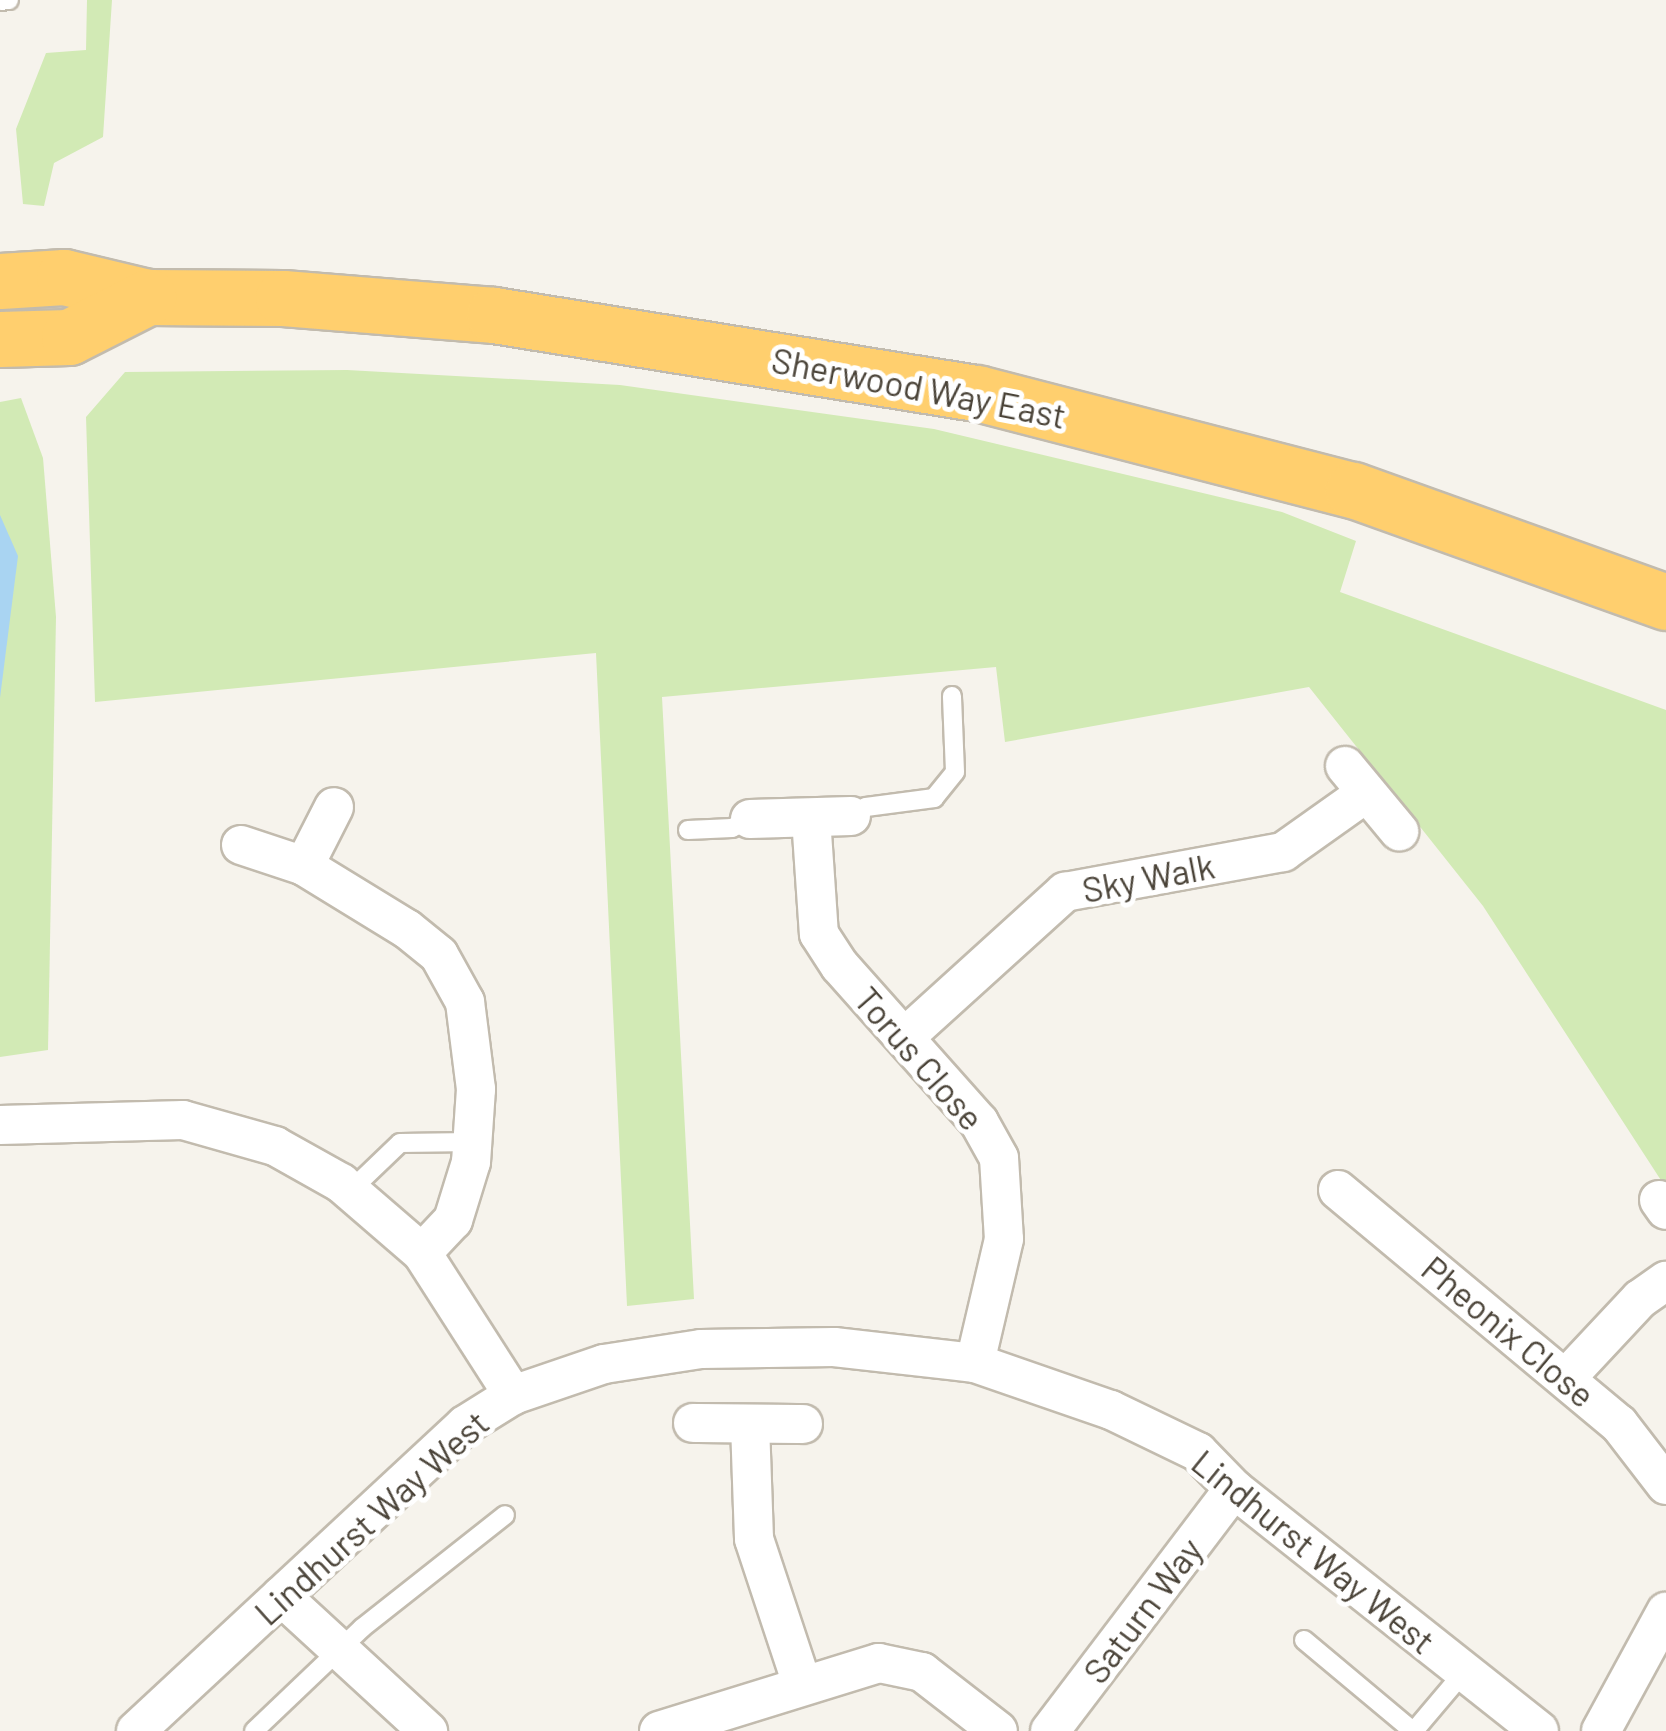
<!DOCTYPE html>
<html>
<head>
<meta charset="utf-8">
<style>
	body { margin:0 }
	#map { position:relative; width:1666px; height:1731px; overflow:hidden; background:#f6f3ec; font-family:Barlow,sans-serif }
	div>[style] { position:absolute }
	[style*='--x'] { left:calc(var(--x)*1px); top:calc(var(--y)*1px); width:calc(var(--w)*1px); rotate:calc(var(--a)*1deg) }
	.green>* { inset:0; background:#d2eab5 }
	.water>* { inset:0; background:#a9d4f2 }
	.roads { filter:drop-shadow(2px 0 #c2bbae) drop-shadow(-2px 0 #c2bbae) drop-shadow(0 2px #c2bbae) drop-shadow(0 -2px #c2bbae) }
	.lane>* { height:18px; margin:-9px; padding:0 9px; transform-origin:9px; border-radius:9px; background:#fff }
	.street>* { height:38px; margin:-19px; padding:0 19px; transform-origin:19px; border-radius:19px; background:#fff }
	.highway>* { height:55px; margin:-27.5px; padding:0 27.5px; transform-origin:27.5px; border-radius:27.5px; background:#ffcf6e }
	span { translate:-50% -50%; white-space:nowrap; text-align:center; line-height:1.15; -webkit-text-stroke:10px #fff; paint-order:stroke }
	.street-label { font-size:35px; color:#4b4439 }
</style>
</head>
<body>
<div id="map">
	<div class="green">
		<div style="clip-path:polygon(87px 0,112px 0,103px 137px,54px 163px,44px 206px,23px 204px,16px 129px,46px 53px,86px 50px)"></div>
		<div style="clip-path:polygon(347px 370px,620px 385px,934px 429px,1282px 512px,1356px 541px,1340px 592px,1666px 710px,1666px 1188px,1483px 906px,1309px 687px,1005px 742px,996px 667px,662px 697px,694px 1299px,627px 1306px,596px 653px,95px 702px,86px 417px,125px 372px)"></div>
		<div style="clip-path:polygon(21px 398px,43px 458px,56px 617px,48px 1050px,0 1057px,0 402px)"></div>
	</div>
	<div class="water">
		<div style="clip-path:polygon(0 515px,18px 556px,0 698px)"></div>
	</div>
	<div class="roads">
		<div class="lane">
			<div style="--x:0;--y:1;--w:9;--a:-6"></div>
			<div style="--x:851;--y:816;--w:17;--a:-31"></div>
			<div style="--x:866;--y:807;--w:69;--a:-7.5"></div>
			<div style="--x:934;--y:798;--w:33;--a:-51"></div>
			<div style="--x:955;--y:772;--w:76;--a:-92.3"></div>
			<div style="--x:688;--y:830;--w:44;--a:-2.6"></div>
			<div style="--x:732;--y:828;--w:20;--a:-27"></div>
			<div style="--x:350;--y:1191;--w:69;--a:-43.8"></div>
			<div style="--x:400;--y:1143;--w:72;--a:-0.8"></div>
			<div style="--x:1304;--y:1640;--w:142;--a:39.9"></div>
			<div style="--x:254;--y:1731;--w:149;--a:-43.6"></div>
			<div style="--x:362;--y:1628;--w:182;--a:-38.3"></div>
			<div style="--x:1414;--y:1731;--w:76;--a:-49.8"></div>
		</div>
		<div class="street">
			<div style="--x:1345;--y:766;--w:85;--a:50.3"></div>
			<div style="--x:811;--y:818;--w:116;--a:86.1"></div>
			<div style="--x:819;--y:934;--w:38;--a:57"></div>
			<div style="--x:840;--y:966;--w:209;--a:48.3"></div>
			<div style="--x:979;--y:1122;--w:41;--a:60.9"></div>
			<div style="--x:999;--y:1158;--w:81;--a:86.5"></div>
			<div style="--x:1004;--y:1239;--w:127;--a:103.2"></div>
			<div style="--x:750;--y:819;--w:101;--a:-1.7"></div>
			<div style="--x:241;--y:845;--w:66;--a:18.4"></div>
			<div style="--x:304;--y:866;--w:121;--a:31.5"></div>
			<div style="--x:407;--y:929;--w:41;--a:39.1"></div>
			<div style="--x:439;--y:955;--w:54;--a:61"></div>
			<div style="--x:465;--y:1002;--w:88;--a:82.8"></div>
			<div style="--x:476;--y:1089;--w:73;--a:93.9"></div>
			<div style="--x:471;--y:1162;--w:61;--a:107.2"></div>
			<div style="--x:453;--y:1220;--w:45;--a:133.2"></div>
			<div style="--x:304;--y:866;--w:66;--a:-63"></div>
			<div style="--x:906;--y:1036;--w:215;--a:-42.2"></div>
			<div style="--x:1065;--y:892;--w:222;--a:-10.4"></div>
			<div style="--x:1283;--y:852;--w:102;--a:-35.4"></div>
			<div style="--x:0;--y:1125;--w:183;--a:-1.6"></div>
			<div style="--x:183;--y:1120;--w:96;--a:15.8"></div>
			<div style="--x:275;--y:1146;--w:76;--a:29.3"></div>
			<div style="--x:341;--y:1183;--w:107;--a:40.8"></div>
			<div style="--x:422;--y:1253;--w:169;--a:57.3"></div>
			<div style="--x:1338;--y:1190;--w:366;--a:39.8"></div>
			<div style="--x:1619;--y:1424;--w:77;--a:52.4"></div>
			<div style="--x:1659;--y:1200;--w:12;--a:55"></div>
			<div style="--x:1566;--y:1378;--w:108;--a:-46.9"></div>
			<div style="--x:1640;--y:1299;--w:32;--a:-35"></div>
			<div style="--x:693;--y:1423;--w:110;--a:0.5"></div>
			<div style="--x:750;--y:1424;--w:115;--a:88"></div>
			<div style="--x:754;--y:1539;--w:153;--a:71.7"></div>
			<div style="--x:281;--y:1596;--w:200;--a:42.6"></div>
			<div style="--x:136;--y:1731;--w:449;--a:-42.9"></div>
			<div style="--x:465;--y:1425;--w:57;--a:-32"></div>
			<div style="--x:513;--y:1395;--w:96;--a:-18.8"></div>
			<div style="--x:604;--y:1364;--w:98;--a:-8.8"></div>
			<div style="--x:701;--y:1349;--w:133;--a:-0.9"></div>
			<div style="--x:834;--y:1347;--w:142;--a:6.5"></div>
			<div style="--x:975;--y:1363;--w:144;--a:19.1"></div>
			<div style="--x:1111;--y:1410;--w:97;--a:25.8"></div>
			<div style="--x:1198;--y:1452;--w:52;--a:45.8"></div>
			<div style="--x:1234;--y:1489;--w:389;--a:38.4"></div>
			<div style="--x:659;--y:1731;--w:230;--a:-17.2"></div>
			<div style="--x:879;--y:1663;--w:44;--a:11.8"></div>
			<div style="--x:922;--y:1672;--w:96;--a:37.8"></div>
			<div style="--x:1050;--y:1731;--w:304;--a:-52.8"></div>
			<div style="--x:1601;--y:1731;--w:136;--a:-61.4"></div>
		</div>
		<div class="highway">
			<div style="--x:0;--y:281;--w:64;--a:-3.6"></div>
			<div style="--x:64;--y:277;--w:86;--a:13.4"></div>
			<div style="--x:148;--y:297;--w:135;--a:0.4"></div>
			<div style="--x:283;--y:298;--w:212;--a:4.6"></div>
			<div style="--x:494;--y:315;--w:489;--a:9.2"></div>
			<div style="--x:977;--y:393;--w:388;--a:14.5"></div>
			<div style="--x:1353;--y:490;--w:332;--a:19.7"></div>
			<div style="--x:0;--y:339;--w:69;--a:-1.7"></div>
			<div style="--x:69;--y:337;--w:89;--a:-26.9"></div>
		</div>
	</div>
	<div class="street-label">
		<span style="left:919px;top:387px;rotate:11deg">Sherwood Way East</span>
		<span style="left:1148px;top:877px;rotate:-11deg">Sky Walk</span>
		<span style="left:920px;top:1058px;rotate:49deg">Torus Close</span>
		<span style="left:1509px;top:1331px;rotate:40deg">Pheonix Close</span>
		<span style="left:371px;top:1517px;rotate:-42deg">Lindhurst Way West</span>
		<span style="left:1314px;top:1551px;rotate:39deg">Lindhurst Way West</span>
		<span style="left:1142px;top:1610px;rotate:-53deg">Saturn Way</span>
	</div>
</div>
</body>
</html>
